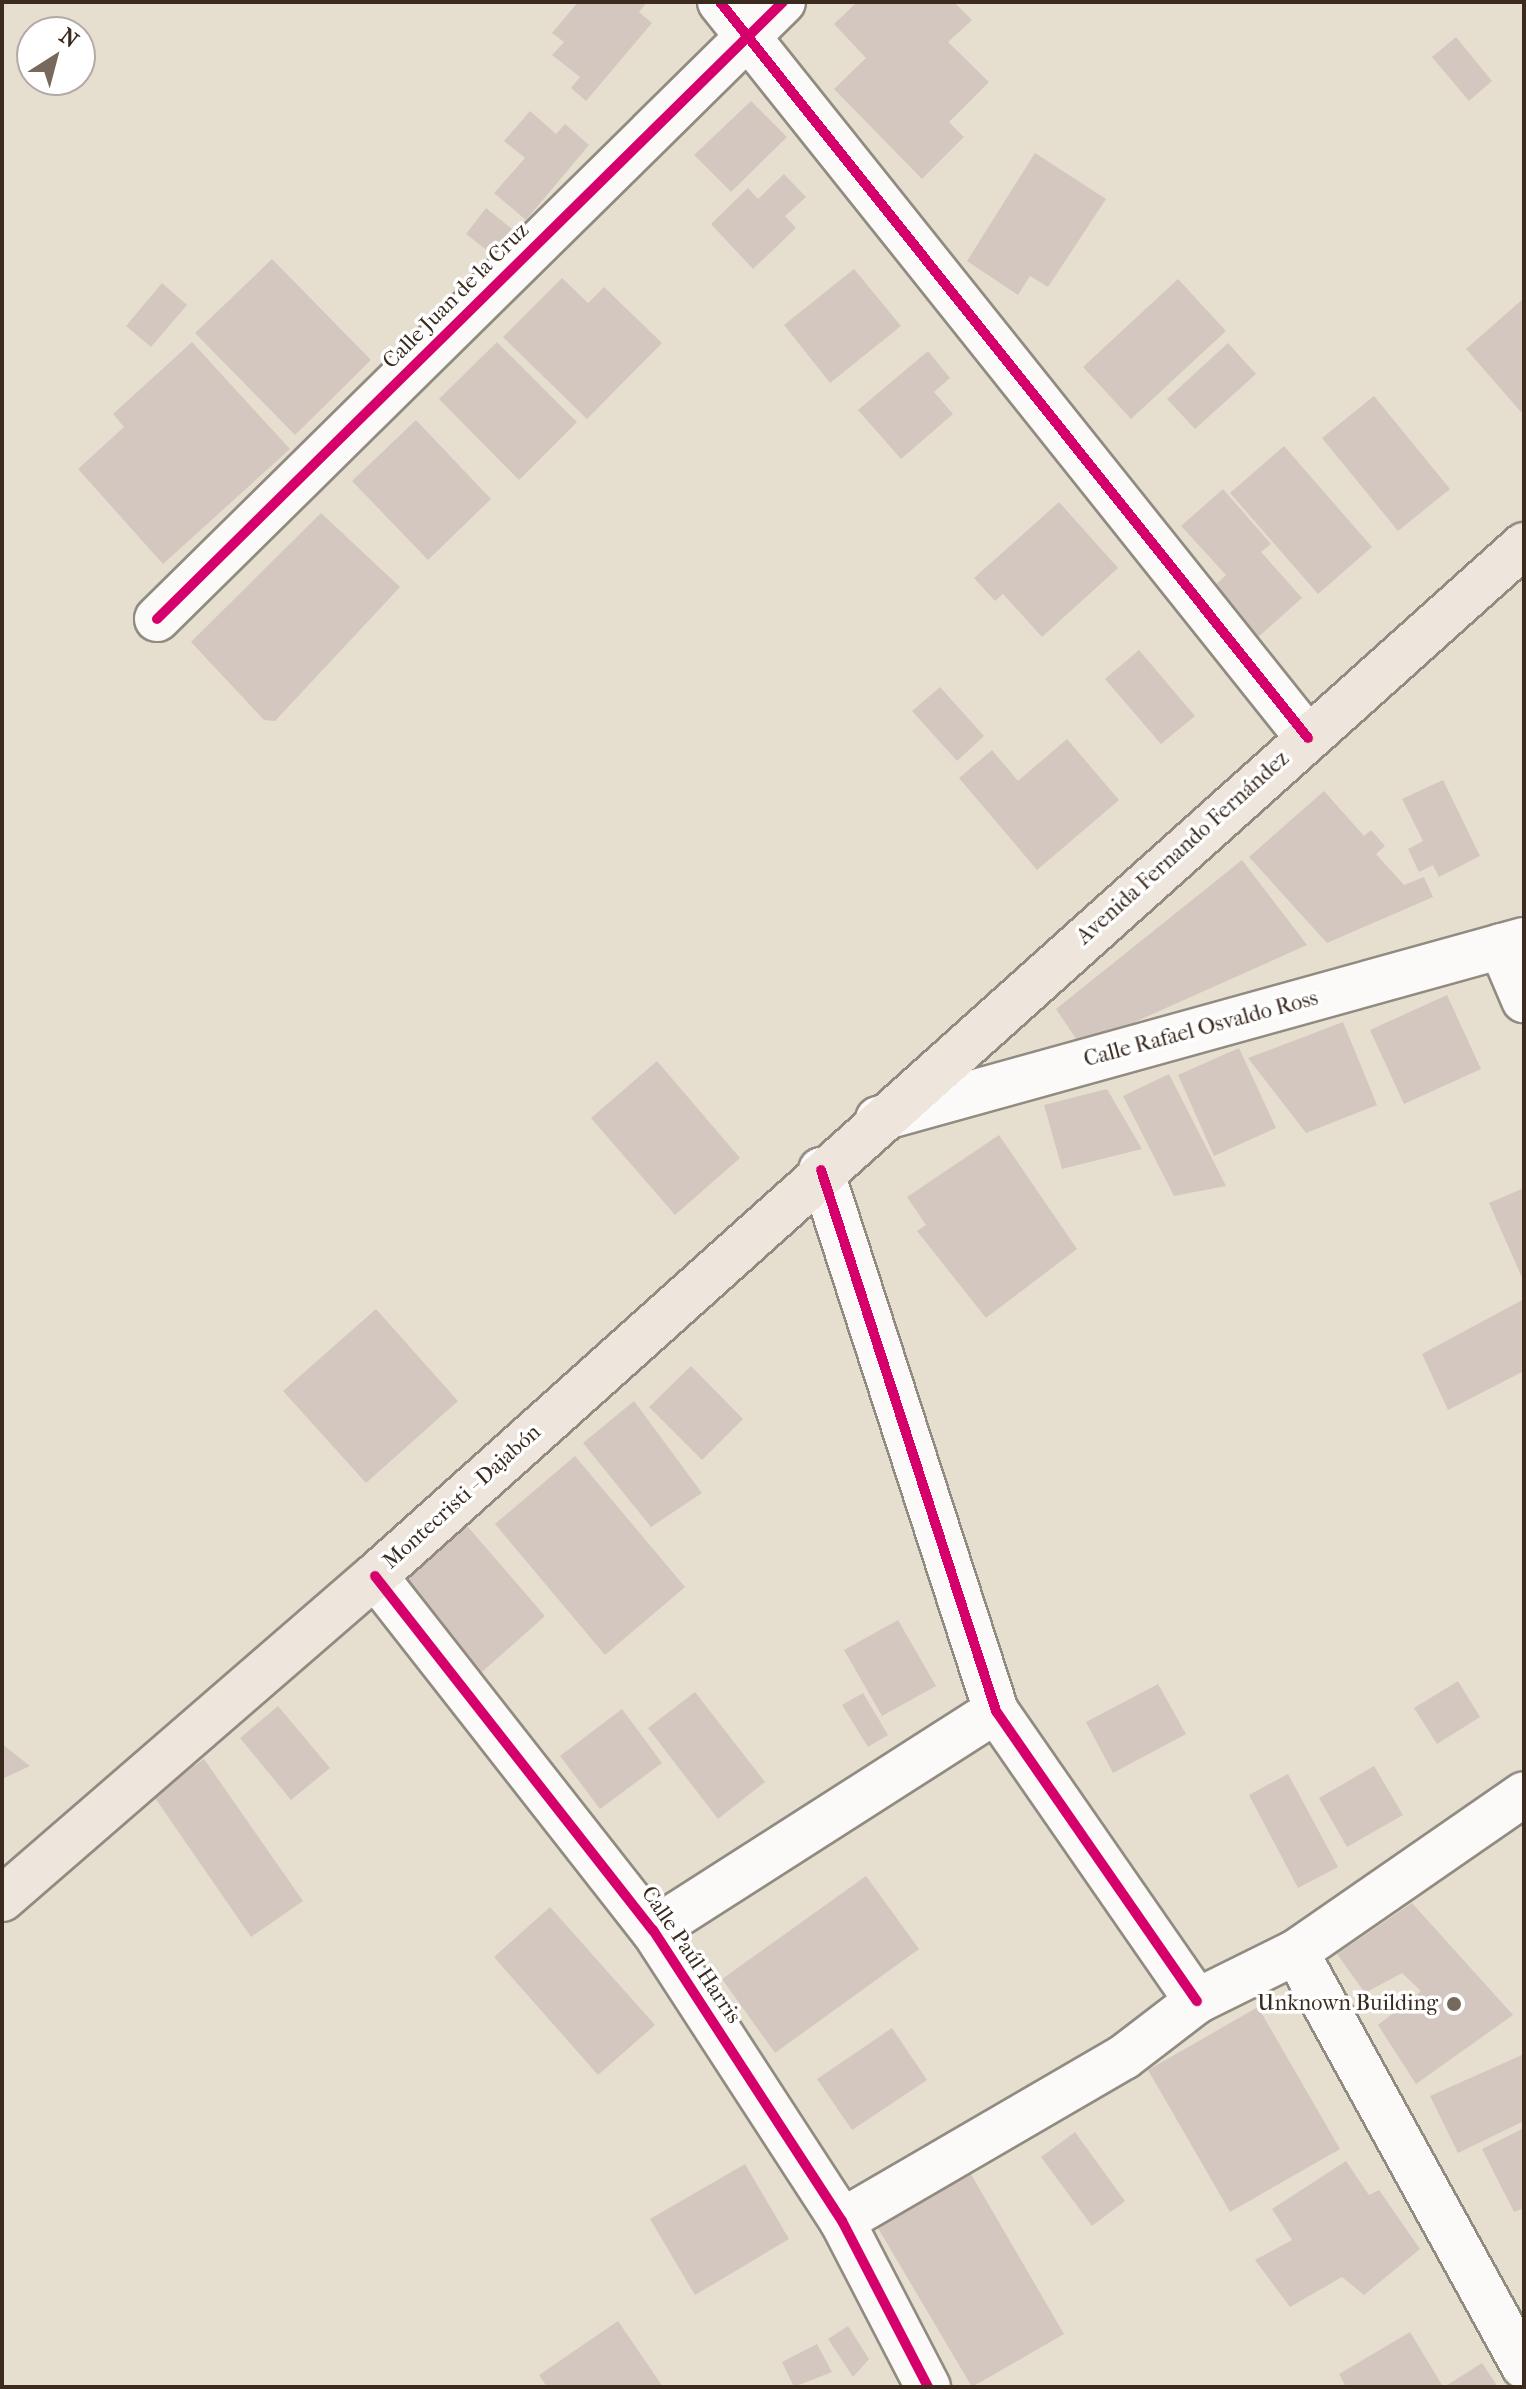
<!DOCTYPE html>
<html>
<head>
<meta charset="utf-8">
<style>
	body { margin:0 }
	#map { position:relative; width:1526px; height:2389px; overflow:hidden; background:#e6dfcf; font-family:"IM FELL French Canon",serif }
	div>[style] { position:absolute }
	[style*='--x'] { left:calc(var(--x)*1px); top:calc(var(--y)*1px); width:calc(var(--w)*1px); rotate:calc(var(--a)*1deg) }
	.building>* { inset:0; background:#d4c7bf }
	.roads { filter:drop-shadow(2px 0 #918b81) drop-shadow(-2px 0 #918b81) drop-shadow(0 2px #918b81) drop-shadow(0 -2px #918b81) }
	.street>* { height:44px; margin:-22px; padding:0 22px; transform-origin:22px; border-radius:22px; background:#fbfaf8 }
	.primary>* { height:44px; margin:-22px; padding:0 22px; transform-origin:22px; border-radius:22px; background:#eee5dd }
	.cycleway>* { height:10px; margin:-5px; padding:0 5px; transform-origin:5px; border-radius:5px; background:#d6006c }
	.dots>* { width:22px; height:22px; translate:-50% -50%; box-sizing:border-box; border:4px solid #fff; border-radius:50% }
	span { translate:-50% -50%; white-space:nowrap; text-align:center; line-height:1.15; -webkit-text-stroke:7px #fff; paint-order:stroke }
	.street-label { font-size:22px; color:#3b2a1e }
	.poi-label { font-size:22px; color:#3b2a1e }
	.right { translate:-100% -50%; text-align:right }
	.frame { position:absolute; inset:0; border:4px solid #3b2a1e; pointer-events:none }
	.north { position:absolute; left:16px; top:16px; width:80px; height:80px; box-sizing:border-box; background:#fff; border:2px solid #b1aaa5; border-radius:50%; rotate:36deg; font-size:22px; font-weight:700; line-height:32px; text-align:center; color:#3b2a1e }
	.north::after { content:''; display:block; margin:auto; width:28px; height:36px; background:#77695c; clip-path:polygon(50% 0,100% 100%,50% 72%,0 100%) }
</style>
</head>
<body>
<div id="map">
	<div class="building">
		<div style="clip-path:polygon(578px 2px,647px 2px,639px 12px,652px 23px,586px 101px,571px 88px,580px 77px,552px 55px,564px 42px,552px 33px)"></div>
		<div style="clip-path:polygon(857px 2px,954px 2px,972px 20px,948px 42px,989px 82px,949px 122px,964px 137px,922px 179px,834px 89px,866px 58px,834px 24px)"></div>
		<div style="clip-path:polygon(1456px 37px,1492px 81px,1469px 101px,1432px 57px)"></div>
		<div style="clip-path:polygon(751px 101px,787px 137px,731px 192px,694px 155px)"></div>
		<div style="clip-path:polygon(530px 111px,556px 134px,565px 124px,589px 145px,526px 220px,494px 193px,525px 158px,504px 141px)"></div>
		<div style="clip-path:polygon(1035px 153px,1106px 199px,1048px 287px,1030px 276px,1018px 295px,967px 261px)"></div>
		<div style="clip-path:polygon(784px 174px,806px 197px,785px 216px,796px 228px,753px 269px,711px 224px,748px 188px,758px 199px)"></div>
		<div style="clip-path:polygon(486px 208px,512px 229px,493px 255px,466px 234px)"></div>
		<div style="clip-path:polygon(272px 259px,371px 360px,295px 435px,195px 333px)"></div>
		<div style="clip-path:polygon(854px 269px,901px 326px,830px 383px,784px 325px)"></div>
		<div style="clip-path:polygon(562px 278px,588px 303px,604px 287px,662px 343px,587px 419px,503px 337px)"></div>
		<div style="clip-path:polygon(1178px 279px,1226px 331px,1131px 419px,1083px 367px)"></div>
		<div style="clip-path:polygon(162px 283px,187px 305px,151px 347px,126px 326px)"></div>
		<div style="clip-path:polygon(1524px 298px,1524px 410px,1521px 412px,1466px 349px)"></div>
		<div style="clip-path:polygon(192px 342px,290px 449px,163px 564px,78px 469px,124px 427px,113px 414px)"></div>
		<div style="clip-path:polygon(497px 342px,577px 422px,519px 480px,439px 399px)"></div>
		<div style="clip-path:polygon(1228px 343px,1256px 374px,1195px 429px,1167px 399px)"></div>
		<div style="clip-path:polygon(928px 351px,950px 378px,934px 392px,953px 414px,901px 459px,858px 410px)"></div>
		<div style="clip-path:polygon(1374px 396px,1450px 489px,1398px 531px,1322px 438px)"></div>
		<div style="clip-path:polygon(416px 420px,491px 499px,428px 560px,352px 481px)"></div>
		<div style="clip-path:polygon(1284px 446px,1372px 547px,1318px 594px,1230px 493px)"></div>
		<div style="clip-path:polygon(1223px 489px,1271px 544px,1261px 552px,1302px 598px,1257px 638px,1212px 588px,1226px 575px,1181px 526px)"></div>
		<div style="clip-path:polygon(1059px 502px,1118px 568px,1042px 637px,1003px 594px,995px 601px,974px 578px)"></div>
		<div style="clip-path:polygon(321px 513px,400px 587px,275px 721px,264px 720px,191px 642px)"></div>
		<div style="clip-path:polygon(1139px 650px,1195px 716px,1161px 744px,1105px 679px)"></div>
		<div style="clip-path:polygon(940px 687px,984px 736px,957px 761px,912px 711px)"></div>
		<div style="clip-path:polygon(1067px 739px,1119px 800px,1037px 870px,959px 778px,992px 750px,1018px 781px)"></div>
		<div style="clip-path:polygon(1443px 780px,1480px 856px,1439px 877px,1433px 865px,1419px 872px,1408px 849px,1423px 841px,1402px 799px)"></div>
		<div style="clip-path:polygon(1324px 791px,1364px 836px,1371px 830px,1385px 846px,1376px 854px,1404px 885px,1424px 877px,1433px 897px,1327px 943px,1249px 857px)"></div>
		<div style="clip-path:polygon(1242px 860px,1307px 945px,1081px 1046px,1056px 1009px)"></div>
		<div style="clip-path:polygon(1447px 995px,1481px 1069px,1404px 1104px,1370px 1030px)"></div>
		<div style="clip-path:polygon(1343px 1022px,1377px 1105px,1306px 1133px,1248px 1058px)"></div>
		<div style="clip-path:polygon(1239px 1048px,1276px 1128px,1214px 1156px,1178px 1075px)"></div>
		<div style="clip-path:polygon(657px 1061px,740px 1158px,675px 1215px,591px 1118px)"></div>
		<div style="clip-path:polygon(1169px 1074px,1226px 1186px,1174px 1196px,1123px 1096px)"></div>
		<div style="clip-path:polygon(1107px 1089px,1142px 1149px,1062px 1169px,1044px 1105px)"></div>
		<div style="clip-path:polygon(999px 1135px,1077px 1249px,986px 1318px,917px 1231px,926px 1225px,907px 1197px)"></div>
		<div style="clip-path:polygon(1524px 1188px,1524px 1282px,1489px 1203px)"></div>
		<div style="clip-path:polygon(1524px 1299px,1524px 1371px,1448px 1410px,1422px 1354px)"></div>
		<div style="clip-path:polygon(376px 1309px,458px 1401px,366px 1483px,283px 1391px)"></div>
		<div style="clip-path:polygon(691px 1366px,743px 1419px,702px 1460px,649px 1407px)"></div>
		<div style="clip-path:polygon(634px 1401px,702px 1493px,651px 1527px,583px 1443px)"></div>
		<div style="clip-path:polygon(575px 1456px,685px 1587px,605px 1655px,495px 1524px)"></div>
		<div style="clip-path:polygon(462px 1520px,545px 1616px,482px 1672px,398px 1575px)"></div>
		<div style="clip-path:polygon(898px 1620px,936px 1686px,882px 1716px,844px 1650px)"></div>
		<div style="clip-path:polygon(1458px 1681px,1480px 1717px,1437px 1744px,1414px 1708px)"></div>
		<div style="clip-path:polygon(1158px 1684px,1186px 1734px,1113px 1773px,1086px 1722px)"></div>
		<div style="clip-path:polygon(695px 1692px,765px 1782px,718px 1819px,648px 1728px)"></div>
		<div style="clip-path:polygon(863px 1693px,888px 1735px,868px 1747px,842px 1705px)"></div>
		<div style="clip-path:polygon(278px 1706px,330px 1768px,291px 1800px,240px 1738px)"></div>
		<div style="clip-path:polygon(622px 1709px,662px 1763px,600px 1809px,560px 1756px)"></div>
		<div style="clip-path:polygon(2px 1744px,30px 1766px,2px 1779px)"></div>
		<div style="clip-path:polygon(204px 1759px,303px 1901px,251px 1937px,153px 1795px)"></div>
		<div style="clip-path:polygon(1374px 1766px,1403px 1815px,1347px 1847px,1319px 1798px)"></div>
		<div style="clip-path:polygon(1288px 1774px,1338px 1867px,1298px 1888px,1249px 1795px)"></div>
		<div style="clip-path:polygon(866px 1876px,919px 1949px,775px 2053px,722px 1979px)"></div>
		<div style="clip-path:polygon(1412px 1903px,1513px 2015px,1416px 2084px,1378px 2025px,1421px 1991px,1402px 1973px,1365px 1993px,1337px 1954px)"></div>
		<div style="clip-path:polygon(550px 1907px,655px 2025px,598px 2075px,494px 1957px)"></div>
		<div style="clip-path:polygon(1258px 2007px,1340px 2149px,1230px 2212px,1148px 2070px)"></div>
		<div style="clip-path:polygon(892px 2028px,927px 2080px,852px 2130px,817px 2079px)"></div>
		<div style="clip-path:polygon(1524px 2054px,1524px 2121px,1458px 2153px,1430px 2096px)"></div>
		<div style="clip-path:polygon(1524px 2128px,1524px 2208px,1514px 2212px,1482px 2149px)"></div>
		<div style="clip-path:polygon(1075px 2132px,1125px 2201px,1092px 2226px,1041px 2157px)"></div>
		<div style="clip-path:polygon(1346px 2161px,1369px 2195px,1379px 2190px,1420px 2249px,1364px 2295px,1342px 2277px,1290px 2307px,1255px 2260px,1292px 2240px,1272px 2209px)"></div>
		<div style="clip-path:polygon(745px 2164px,789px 2239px,695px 2295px,650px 2219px)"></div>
		<div style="clip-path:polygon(965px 2164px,1064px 2334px,972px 2387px,872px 2218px)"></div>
		<div style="clip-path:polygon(618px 2321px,663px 2387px,547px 2387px,539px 2375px)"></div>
		<div style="clip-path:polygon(848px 2326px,869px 2359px,853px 2377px,828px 2339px)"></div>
		<div style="clip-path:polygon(1410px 2332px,1442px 2385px,1346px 2387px,1339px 2374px)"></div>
		<div style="clip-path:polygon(817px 2344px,832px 2372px,794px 2387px,782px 2362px)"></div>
		<div style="clip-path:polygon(1482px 2363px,1498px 2387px,1444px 2387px)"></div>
	</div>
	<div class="roads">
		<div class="street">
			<div style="--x:720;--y:2;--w:942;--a:51.38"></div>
			<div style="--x:157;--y:619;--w:879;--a:-44.59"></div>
			<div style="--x:1501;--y:946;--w:59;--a:66.9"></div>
			<div style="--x:878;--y:1119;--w:670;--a:-15.49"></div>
			<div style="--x:821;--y:1170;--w:569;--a:72.07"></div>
			<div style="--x:996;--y:1711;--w:353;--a:55.3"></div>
			<div style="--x:375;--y:1576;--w:450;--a:51.9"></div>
			<div style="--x:653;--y:1930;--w:347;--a:57"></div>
			<div style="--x:842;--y:2221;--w:187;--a:62.6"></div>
			<div style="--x:653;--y:1930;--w:407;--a:-32.6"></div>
			<div style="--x:1296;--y:1952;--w:473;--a:61.2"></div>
			<div style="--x:842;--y:2221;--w:326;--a:-30.2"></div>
			<div style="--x:1124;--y:2057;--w:92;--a:-37.5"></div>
			<div style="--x:1197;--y:2001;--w:110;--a:-26.3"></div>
			<div style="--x:1296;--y:1952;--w:277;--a:-34.7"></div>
		</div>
		<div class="primary">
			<div style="--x:2;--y:1899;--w:493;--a:-40.9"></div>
			<div style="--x:375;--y:1576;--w:1544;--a:-41.9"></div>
		</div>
	</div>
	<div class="cycleway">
		<div style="--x:720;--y:2;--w:942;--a:51.38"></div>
		<div style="--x:157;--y:619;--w:879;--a:-44.59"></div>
		<div style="--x:821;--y:1170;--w:569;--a:72.07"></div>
		<div style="--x:996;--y:1711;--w:353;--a:55.3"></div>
		<div style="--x:375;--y:1576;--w:450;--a:51.9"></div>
		<div style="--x:653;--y:1930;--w:347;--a:57"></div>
		<div style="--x:842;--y:2221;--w:187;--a:62.6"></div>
	</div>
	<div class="dots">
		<div style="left:1454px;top:2004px;background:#77695c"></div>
	</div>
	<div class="street-label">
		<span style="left:456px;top:296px;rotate:-45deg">Calle Juan de la Cruz</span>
		<span style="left:1183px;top:848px;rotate:-42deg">Avenida Fernando Fernández</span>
		<span style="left:1201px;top:1029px;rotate:-15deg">Calle Rafael Osvaldo Ross</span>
		<span style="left:462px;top:1497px;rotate:-42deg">Montecristi - Dajabón</span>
		<span style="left:691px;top:1955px;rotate:56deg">Calle Paúl Harris</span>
	</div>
	<div class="poi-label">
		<span class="right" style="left:1438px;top:2004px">Unknown Building</span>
	</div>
	<div class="frame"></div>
	<div class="north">N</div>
</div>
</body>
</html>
